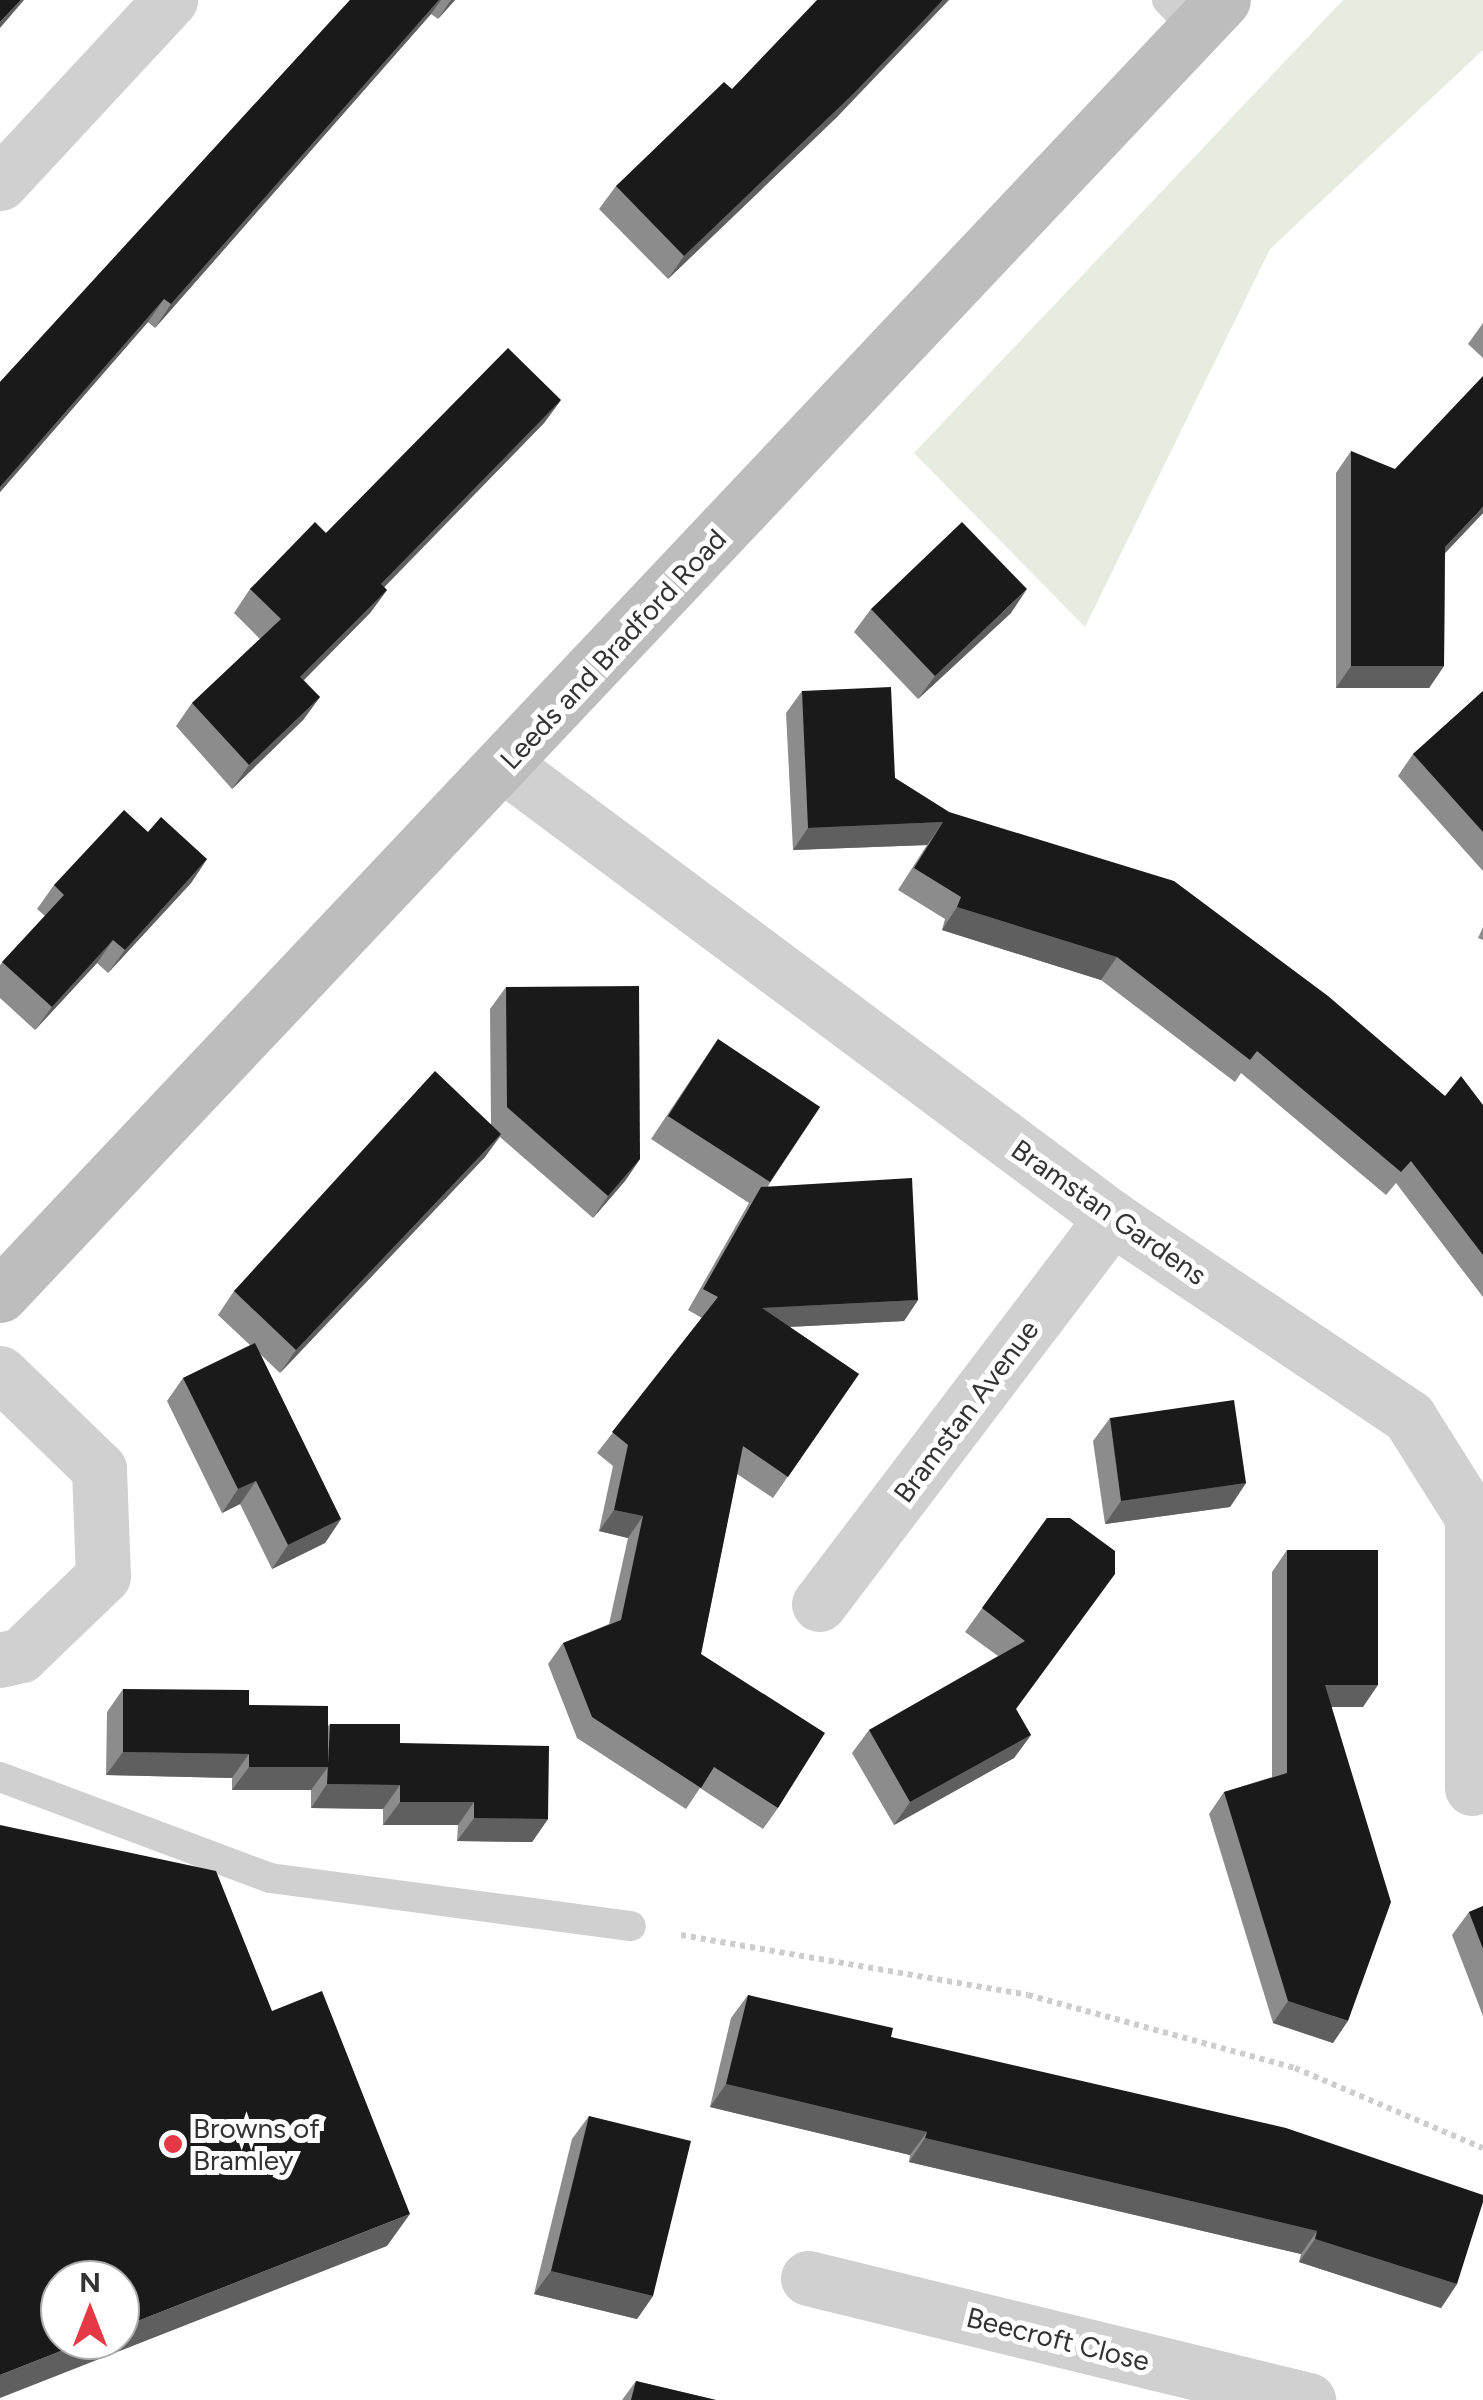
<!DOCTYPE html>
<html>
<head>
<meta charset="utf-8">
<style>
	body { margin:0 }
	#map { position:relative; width:1483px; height:2400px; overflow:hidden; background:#fff; font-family:Figtree,sans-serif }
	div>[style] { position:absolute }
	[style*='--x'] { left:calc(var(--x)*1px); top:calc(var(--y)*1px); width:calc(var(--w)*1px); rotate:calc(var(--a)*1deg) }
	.green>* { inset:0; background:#e6ecdf }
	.path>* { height:6px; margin-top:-3px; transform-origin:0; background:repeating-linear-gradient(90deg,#cdcdcd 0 5px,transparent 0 10px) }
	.lane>* { height:30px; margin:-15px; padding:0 15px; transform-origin:15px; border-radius:15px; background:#d0d0d0 }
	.street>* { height:55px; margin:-27.5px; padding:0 27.5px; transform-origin:27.5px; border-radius:27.5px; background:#d0d0d0 }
	.secondary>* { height:55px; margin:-27.5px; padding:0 27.5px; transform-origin:27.5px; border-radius:27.5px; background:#bdbdbd }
	.wall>* { inset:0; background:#8c8c8c }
	.shaded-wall>* { inset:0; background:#5f5f5f }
	.building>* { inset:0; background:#1a1a1a }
	.dots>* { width:28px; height:28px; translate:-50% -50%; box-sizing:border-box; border:5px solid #fff; border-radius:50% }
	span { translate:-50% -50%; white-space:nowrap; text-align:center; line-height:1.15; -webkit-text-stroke:10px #fff; paint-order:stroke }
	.street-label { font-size:28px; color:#333 }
	.poi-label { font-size:28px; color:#333 }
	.left { translate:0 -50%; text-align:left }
	.north { position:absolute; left:40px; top:2260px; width:100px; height:100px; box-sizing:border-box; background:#fff; border:2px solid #adadad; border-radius:50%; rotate:0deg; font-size:28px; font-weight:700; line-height:40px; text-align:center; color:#333 }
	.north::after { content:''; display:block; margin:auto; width:35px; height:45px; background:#e63946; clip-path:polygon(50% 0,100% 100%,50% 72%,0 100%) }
</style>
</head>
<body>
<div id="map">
	<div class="green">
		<div style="clip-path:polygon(1343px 0,1483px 0,1483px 50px,1270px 249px,1085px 627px,914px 453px)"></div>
	</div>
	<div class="path">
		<div style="--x:681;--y:1935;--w:352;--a:9.8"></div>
		<div style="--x:1028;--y:1995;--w:277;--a:15.3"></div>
		<div style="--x:1295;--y:2068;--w:204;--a:23.1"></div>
	</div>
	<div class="lane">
		<div style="--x:1167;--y:0;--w:40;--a:46"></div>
		<div style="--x:0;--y:1777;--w:288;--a:20.5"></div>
		<div style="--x:270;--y:1878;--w:364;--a:7.6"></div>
	</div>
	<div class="street">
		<div style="--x:0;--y:183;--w:250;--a:-47.1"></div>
		<div style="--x:504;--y:765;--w:758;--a:36.69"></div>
		<div style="--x:1112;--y:1218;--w:358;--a:33.8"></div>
		<div style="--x:1409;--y:1417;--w:118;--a:57.8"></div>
		<div style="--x:1472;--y:1517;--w:271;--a:90"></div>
		<div style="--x:0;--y:1373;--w:138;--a:44.1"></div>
		<div style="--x:99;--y:1469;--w:107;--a:87.9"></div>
		<div style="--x:103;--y:1576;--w:114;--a:136.1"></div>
		<div style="--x:21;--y:1655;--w:22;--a:167"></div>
		<div style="--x:819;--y:1604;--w:485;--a:-52.8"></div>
		<div style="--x:808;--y:2278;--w:515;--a:13.71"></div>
	</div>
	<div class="secondary">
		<div style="--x:0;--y:1295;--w:1781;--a:-46.64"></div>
	</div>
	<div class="wall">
		<div style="clip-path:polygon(350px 0,455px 0,438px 19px,431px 14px,155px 328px,148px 322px,0 492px,0 382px)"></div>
		<div style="clip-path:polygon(732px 89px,838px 116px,668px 279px,599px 209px,616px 186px)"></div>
		<div style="clip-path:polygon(1483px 323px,1483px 358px,1468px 344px)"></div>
		<div style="clip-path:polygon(561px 400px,544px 423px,384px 587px,387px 590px,370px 613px,304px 680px,320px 697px,303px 720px,232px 789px,176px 726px,192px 703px,260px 639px,234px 613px,250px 589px,326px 533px)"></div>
		<div style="clip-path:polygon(1351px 451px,1483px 513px,1445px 553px,1444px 666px,1429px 688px,1336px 688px,1336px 473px)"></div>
		<div style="clip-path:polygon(871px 609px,1011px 613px,918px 699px,854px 632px)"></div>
		<div style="clip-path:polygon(802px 691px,895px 778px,949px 812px,1445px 1096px,1483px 1105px,1483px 1297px,1396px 1183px,1386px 1195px,1241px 1073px,1235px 1082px,1101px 980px,942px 930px,945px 919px,898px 890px,927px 845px,793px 850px,786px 713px)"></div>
		<div style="clip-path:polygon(1483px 691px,1483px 871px,1398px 776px,1413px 754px)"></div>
		<div style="clip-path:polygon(148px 832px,207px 859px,191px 883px,108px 973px,97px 963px,35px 1030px,0 998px,0 965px,45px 916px,37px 909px,54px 885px)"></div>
		<div style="clip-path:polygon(1483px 927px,1483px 940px,1478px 938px)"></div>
		<div style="clip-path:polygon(506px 987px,640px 1159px,625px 1181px,593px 1218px,500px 1137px,485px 1157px,280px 1373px,260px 1354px,341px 1519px,325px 1543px,272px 1569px,240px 1504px,222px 1513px,167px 1401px,183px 1378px,250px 1345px,218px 1315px,234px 1291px,491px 1124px,490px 1009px)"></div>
		<div style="clip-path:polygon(718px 1039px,820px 1107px,768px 1186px,918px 1300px,904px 1321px,790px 1327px,859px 1374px,773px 1498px,737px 1474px,701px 1654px,778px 1808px,763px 1829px,700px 1788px,686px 1809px,577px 1738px,548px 1664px,563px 1643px,609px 1624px,628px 1538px,599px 1531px,613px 1466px,597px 1453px,702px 1318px,688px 1310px,749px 1203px,651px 1139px)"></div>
		<div style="clip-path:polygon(1110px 1418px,1246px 1483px,1230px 1507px,1105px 1524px,1093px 1441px)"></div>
		<div style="clip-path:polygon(1047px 1518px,1016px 1709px,1031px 1735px,1014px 1758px,894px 1825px,852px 1753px,869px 1730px,998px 1656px,965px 1632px)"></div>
		<div style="clip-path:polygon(1287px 1550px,1363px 1707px,1332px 1707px,1333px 2043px,1273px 2023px,1209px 1814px,1224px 1792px,1272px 1777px,1272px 1572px)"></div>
		<div style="clip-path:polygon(123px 1689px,249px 1705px,328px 1726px,330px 1724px,400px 1743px,548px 1819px,532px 1842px,457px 1841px,458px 1825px,383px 1825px,383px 1809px,311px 1808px,311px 1790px,232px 1790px,232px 1778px,106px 1775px,107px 1712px)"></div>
		<div style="clip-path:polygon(1483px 1906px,1483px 2016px,1452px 1935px,1469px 1912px)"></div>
		<div style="clip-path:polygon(748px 1995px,891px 2037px,1457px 2284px,1441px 2308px,1299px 2262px,1301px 2254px,909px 2162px,910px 2155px,710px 2107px,731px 2018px)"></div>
		<div style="clip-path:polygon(589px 2116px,653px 2296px,637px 2319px,534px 2294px,572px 2139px)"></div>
		<div style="clip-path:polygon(636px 2381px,716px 2400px,622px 2400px)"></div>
	</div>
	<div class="shaded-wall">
		<div style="clip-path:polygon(21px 0,24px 0,0 28px,0 22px)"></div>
		<div style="clip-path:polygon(439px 0,441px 0,431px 14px,155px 328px,171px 304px)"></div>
		<div style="clip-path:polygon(451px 0,455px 0,438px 19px)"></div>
		<div style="clip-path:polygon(943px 0,949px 0,838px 116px,668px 279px,684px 256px)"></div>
		<div style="clip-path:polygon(164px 299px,148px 322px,0 492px,0 487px)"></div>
		<div style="clip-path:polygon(561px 400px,544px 423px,365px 607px,381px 584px)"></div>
		<div style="clip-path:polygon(1483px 507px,1483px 513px,1430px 569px,1445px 547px)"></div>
		<div style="clip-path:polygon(1027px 589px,1011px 613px,918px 699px,935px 676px)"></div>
		<div style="clip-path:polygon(387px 590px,370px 613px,284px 700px,300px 677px)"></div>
		<div style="clip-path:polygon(1351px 666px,1444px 666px,1429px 688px,1336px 688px)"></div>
		<div style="clip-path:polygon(320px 697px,303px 720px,232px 789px,249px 765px)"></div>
		<div style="clip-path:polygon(943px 822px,927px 845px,793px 850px,808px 828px)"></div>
		<div style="clip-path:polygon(207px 859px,191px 883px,108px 973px,125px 950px)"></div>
		<div style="clip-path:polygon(957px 907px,1117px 957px,1101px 980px,942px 930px)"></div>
		<div style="clip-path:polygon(113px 940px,97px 963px,35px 1030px,52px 1007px)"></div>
		<div style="clip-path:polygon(501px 1134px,485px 1157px,280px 1373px,296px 1350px)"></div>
		<div style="clip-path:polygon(640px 1159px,625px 1181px,593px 1218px,608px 1196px)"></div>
		<div style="clip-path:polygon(918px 1300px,904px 1321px,747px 1329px,762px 1308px)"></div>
		<div style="clip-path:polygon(256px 1481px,240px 1504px,222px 1513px,238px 1489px)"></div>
		<div style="clip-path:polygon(1246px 1483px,1230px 1507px,1105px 1524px,1121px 1501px)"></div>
		<div style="clip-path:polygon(614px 1510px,643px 1516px,628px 1538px,599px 1531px)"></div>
		<div style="clip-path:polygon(341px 1519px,325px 1543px,272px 1569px,288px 1545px)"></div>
		<div style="clip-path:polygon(1325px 1685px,1378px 1685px,1363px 1707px,1310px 1707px)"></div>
		<div style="clip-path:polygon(1031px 1735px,1014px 1758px,894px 1825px,910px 1802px)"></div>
		<div style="clip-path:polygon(123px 1752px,249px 1754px,232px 1778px,106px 1775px)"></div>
		<div style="clip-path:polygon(249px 1767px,328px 1767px,311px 1790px,232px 1790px)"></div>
		<div style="clip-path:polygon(327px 1784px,400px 1785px,383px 1809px,311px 1808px)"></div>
		<div style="clip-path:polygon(400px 1802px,474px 1802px,458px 1825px,383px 1825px)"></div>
		<div style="clip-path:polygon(474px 1818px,548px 1819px,532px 1842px,457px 1841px)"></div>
		<div style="clip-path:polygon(1288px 2001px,1348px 2021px,1333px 2043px,1273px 2023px)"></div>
		<div style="clip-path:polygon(726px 2084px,927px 2132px,910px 2155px,710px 2107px)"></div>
		<div style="clip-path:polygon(925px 2138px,1317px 2231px,1301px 2254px,909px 2162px)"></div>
		<div style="clip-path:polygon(410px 2214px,387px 2246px,0 2398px,0 2375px,89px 2340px,120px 2340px,120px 2328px)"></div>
		<div style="clip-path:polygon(1315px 2239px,1457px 2284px,1441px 2308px,1299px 2262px)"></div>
		<div style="clip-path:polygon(551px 2271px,653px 2296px,637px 2319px,534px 2294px)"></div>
	</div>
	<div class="building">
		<div style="clip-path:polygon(0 0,21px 0,0 22px)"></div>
		<div style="clip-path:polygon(350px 0,439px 0,171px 304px,164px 299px,0 487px,0 382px)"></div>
		<div style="clip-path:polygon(817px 0,943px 0,854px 93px,684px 256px,616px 186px,724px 82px,732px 89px)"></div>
		<div style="clip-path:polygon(508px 348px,561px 400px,381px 584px,387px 590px,300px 677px,320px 697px,249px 765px,192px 703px,281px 619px,250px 589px,315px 522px,326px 533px)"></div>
		<div style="clip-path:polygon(1483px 376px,1483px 507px,1445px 547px,1444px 666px,1351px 666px,1351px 451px,1395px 469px)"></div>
		<div style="clip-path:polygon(962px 522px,1027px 589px,935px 676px,871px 609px)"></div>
		<div style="clip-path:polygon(891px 687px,895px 778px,949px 812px,1174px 881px,1328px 996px,1445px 1096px,1461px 1076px,1483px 1105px,1483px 1255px,1411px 1161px,1401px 1172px,1257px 1051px,1250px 1060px,1117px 957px,957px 907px,961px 897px,914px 868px,943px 822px,808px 828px,802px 691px)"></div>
		<div style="clip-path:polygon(1483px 691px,1483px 832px,1413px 754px)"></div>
		<div style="clip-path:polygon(124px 810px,148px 832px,161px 817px,207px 859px,125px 950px,113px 940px,52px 1007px,2px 962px,64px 895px,54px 885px)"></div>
		<div style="clip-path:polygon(639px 986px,640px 1159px,608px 1196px,507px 1107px,506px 987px)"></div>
		<div style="clip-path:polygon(718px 1039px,820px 1107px,770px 1182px,668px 1116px)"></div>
		<div style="clip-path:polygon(435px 1071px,501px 1134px,296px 1350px,234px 1291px)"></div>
		<div style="clip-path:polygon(912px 1178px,918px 1300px,762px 1308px,859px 1374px,788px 1477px,743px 1446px,701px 1654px,825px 1733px,778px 1808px,714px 1767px,701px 1788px,592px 1717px,563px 1643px,621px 1620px,643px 1516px,614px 1510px,628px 1445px,612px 1432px,718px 1297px,703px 1289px,761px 1187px)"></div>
		<div style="clip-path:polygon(255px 1343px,341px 1519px,288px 1545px,256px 1481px,238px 1489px,183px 1378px)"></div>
		<div style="clip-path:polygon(1234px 1400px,1246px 1483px,1121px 1501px,1110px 1418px)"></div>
		<div style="clip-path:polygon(1047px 1518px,1070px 1518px,1115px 1551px,1115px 1574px,1016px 1709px,1031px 1735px,910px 1802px,869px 1730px,1025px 1641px,982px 1608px)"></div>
		<div style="clip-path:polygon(1287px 1550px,1378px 1550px,1378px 1685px,1325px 1685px,1391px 1902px,1348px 2021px,1288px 2001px,1224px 1792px,1287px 1773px)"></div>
		<div style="clip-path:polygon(123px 1689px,249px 1690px,249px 1705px,328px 1706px,328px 1767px,249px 1767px,249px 1754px,123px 1752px)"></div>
		<div style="clip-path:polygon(330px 1724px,400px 1724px,400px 1743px,549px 1746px,548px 1819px,474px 1818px,474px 1802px,400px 1802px,400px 1785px,327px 1784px)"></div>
		<div style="clip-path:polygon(0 1825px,216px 1871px,272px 2011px,322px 1991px,410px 2214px,120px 2328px,120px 2280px,60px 2280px,60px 2340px,89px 2340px,0 2375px)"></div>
		<div style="clip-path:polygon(1483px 1906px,1483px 1949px,1469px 1912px)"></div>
		<div style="clip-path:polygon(748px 1995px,893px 2028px,891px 2037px,1286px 2128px,1483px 2195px,1483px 2202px,1457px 2284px,1315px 2239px,1317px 2231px,925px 2138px,927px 2132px,726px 2084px)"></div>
		<div style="clip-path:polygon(589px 2116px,691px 2141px,653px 2296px,551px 2271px)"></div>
		<div style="clip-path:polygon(636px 2381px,716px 2400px,631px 2400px)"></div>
	</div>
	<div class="dots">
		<div style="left:173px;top:2144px;background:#e63946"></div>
	</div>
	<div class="street-label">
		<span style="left:613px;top:649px;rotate:-47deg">Leeds and Bradford Road</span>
		<span style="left:1109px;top:1212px;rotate:35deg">Bramstan Gardens</span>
		<span style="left:966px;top:1411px;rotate:-53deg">Bramstan Avenue</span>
		<span style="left:1058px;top:2339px;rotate:14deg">Beecroft Close</span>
	</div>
	<div class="poi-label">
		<span class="left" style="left:193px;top:2144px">Browns of<br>Bramley</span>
	</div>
	<div class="north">N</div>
</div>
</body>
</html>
